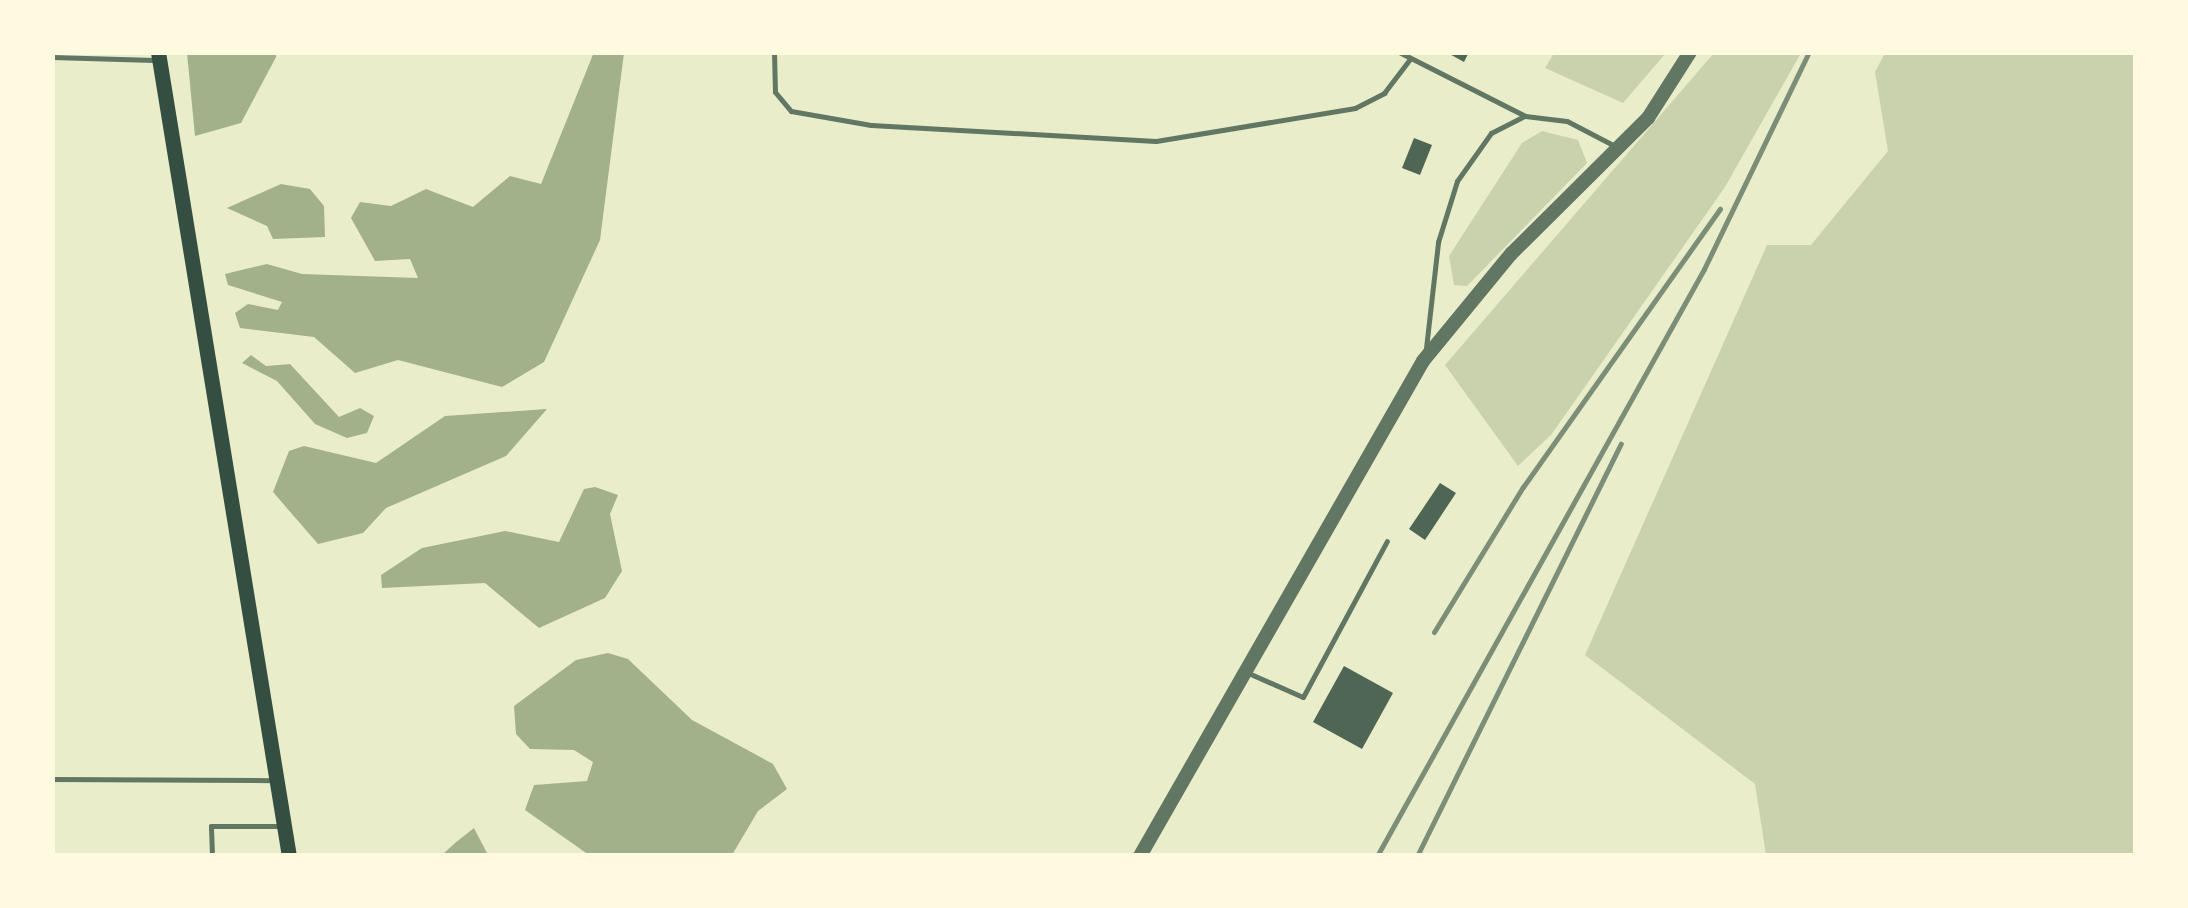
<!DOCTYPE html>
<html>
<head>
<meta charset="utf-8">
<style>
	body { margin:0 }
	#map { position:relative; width:2188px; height:908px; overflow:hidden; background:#e9edc9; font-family:Arial,sans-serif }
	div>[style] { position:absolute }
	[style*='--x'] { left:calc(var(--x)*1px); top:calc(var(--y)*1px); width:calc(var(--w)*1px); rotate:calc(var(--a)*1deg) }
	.green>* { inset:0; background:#cad2ad }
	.water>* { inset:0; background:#a3b18a }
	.building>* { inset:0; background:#4f6655 }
	.service>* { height:5px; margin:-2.5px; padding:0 2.5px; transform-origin:2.5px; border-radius:2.5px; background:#617663 }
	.tertiary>* { height:14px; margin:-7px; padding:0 7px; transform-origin:7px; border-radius:7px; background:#617663 }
	.secondary>* { height:15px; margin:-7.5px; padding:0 7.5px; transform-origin:7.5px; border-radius:7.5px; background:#344e41 }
	.rail>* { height:5px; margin:-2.5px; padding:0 2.5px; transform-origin:2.5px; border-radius:2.5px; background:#7c8e77 }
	span { translate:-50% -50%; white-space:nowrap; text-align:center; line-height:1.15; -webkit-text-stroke:8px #fefae0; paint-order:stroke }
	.frame { position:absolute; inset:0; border:55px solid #fefae0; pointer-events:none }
</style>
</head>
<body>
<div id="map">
	<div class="green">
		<div style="clip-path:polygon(1554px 53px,1554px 52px,1666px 53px,1623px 103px,1545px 68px)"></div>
		<div style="clip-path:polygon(1714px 53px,1801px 53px,1725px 187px,1551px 435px,1518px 466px,1445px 365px)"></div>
		<div style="clip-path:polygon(1885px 53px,2135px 53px,2135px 855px,1766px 855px,1755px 784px,1585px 655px,1767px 245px,1811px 245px,1888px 151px,1875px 72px)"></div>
		<div style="clip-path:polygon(1542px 131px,1578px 140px,1587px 163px,1467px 286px,1454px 285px,1449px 256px,1522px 143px)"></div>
	</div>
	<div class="water">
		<div style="clip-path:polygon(594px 52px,624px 53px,600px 240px,544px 362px,502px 387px,398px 360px,355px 373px,314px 337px,240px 328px,235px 313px,248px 304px,278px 310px,282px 302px,228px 285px,225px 274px,267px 264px,302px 274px,418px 278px,410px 259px,375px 261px,351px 218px,360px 202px,391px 206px,426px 189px,473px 207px,510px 176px,541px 184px)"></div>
		<div style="clip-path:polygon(187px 53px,276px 53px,276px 57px,241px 123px,195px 136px)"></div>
		<div style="clip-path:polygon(281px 184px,310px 189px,324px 206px,325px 237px,273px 239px,267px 226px,227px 208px)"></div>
		<div style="clip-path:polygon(251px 355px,266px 366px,290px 364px,339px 417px,360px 408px,374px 416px,367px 433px,347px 438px,315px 424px,277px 381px,242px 363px)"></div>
		<div style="clip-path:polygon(547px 409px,506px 456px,386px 508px,363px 533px,318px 544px,273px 492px,289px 451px,304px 446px,376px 463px,445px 416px)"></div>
		<div style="clip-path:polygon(595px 487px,618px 495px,610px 514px,622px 571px,605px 598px,539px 628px,485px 583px,382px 588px,381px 575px,422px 548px,505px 531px,559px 542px,584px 489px)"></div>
		<div style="clip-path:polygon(608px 653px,628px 659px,692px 720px,773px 764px,787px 789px,758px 811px,732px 855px,589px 855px,525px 810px,534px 785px,587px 781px,593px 762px,574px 750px,530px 749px,516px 734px,514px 706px,576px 660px)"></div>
		<div style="clip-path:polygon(474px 828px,488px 855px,442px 855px,455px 843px)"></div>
	</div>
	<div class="building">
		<div style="clip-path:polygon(1446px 52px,1469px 52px,1464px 62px)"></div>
		<div style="clip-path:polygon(1414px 138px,1432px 145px,1420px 175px,1402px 168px)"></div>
		<div style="clip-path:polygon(1440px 483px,1456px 493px,1425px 540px,1409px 529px)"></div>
		<div style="clip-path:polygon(1344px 666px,1393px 693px,1362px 749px,1313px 722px)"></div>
	</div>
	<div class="service">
		<div style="--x:774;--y:52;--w:40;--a:88.6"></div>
		<div style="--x:775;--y:92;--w:25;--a:50"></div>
		<div style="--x:791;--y:111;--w:81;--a:9.9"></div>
		<div style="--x:871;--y:125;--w:285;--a:3.2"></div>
		<div style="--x:1156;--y:141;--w:202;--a:-9.4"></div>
		<div style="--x:1355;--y:108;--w:33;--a:-27"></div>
		<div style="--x:1384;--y:93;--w:43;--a:-52.6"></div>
		<div style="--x:1399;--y:52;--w:141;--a:26.9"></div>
		<div style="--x:52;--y:57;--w:102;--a:1.7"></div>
		<div style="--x:1426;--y:348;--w:107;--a:-83.5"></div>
		<div style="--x:1438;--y:242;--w:64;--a:-72.7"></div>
		<div style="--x:1457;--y:181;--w:59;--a:-54.7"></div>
		<div style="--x:1491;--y:133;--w:38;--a:-27"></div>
		<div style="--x:1525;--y:116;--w:42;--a:6.8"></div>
		<div style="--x:1567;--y:121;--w:54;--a:27.5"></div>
		<div style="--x:1246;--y:672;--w:62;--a:23.7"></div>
		<div style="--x:1303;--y:697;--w:177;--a:-61.7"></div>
		<div style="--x:52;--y:779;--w:221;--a:0.3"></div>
		<div style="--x:212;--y:856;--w:30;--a:-92"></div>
		<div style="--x:211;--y:826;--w:72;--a:0"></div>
	</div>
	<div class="tertiary">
		<div style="--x:1140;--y:856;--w:570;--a:-60.24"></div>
		<div style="--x:1423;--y:361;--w:139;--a:-50.6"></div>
		<div style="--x:1511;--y:254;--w:193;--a:-44.8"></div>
		<div style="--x:1648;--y:118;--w:78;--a:-57.5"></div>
	</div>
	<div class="secondary">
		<div style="--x:158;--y:52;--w:815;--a:80.75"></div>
	</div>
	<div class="rail">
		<div style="--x:1434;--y:632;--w:170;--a:-58.5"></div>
		<div style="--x:1523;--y:487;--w:341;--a:-54.7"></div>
		<div style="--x:1377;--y:856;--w:672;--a:-60.88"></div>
		<div style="--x:1704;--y:269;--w:241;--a:-64.2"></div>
		<div style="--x:1417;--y:856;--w:460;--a:-63.7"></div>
	</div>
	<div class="frame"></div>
</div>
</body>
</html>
